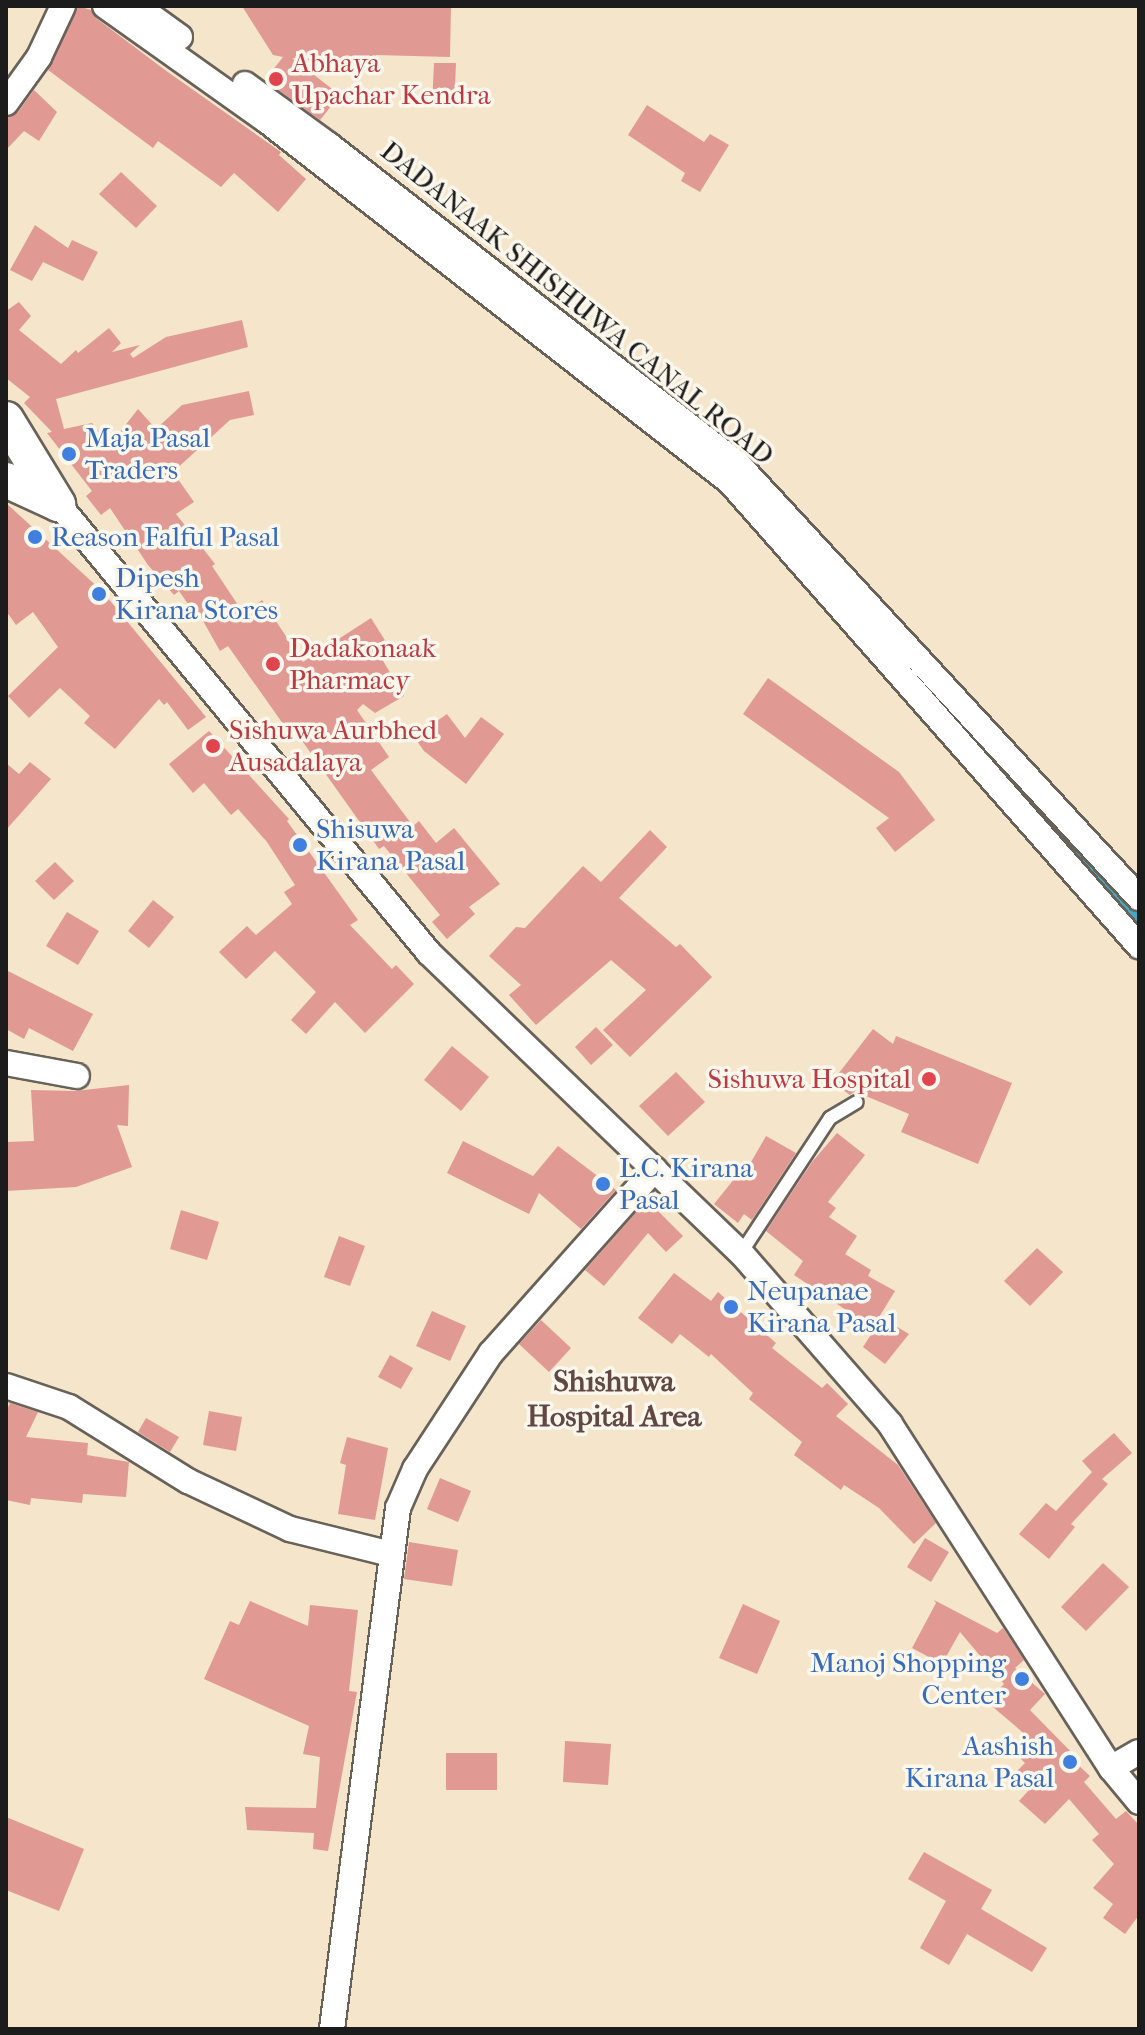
<!DOCTYPE html>
<html>
<head>
<meta charset="utf-8">
<style>
	body { margin:0 }
	#map { position:relative; width:1145px; height:2035px; overflow:hidden; background:#f4e5cb; font-family:"IM FELL French Canon",serif }
	div>[style] { position:absolute }
	[style*='--x'] { left:calc(var(--x)*1px); top:calc(var(--y)*1px); width:calc(var(--w)*1px); rotate:calc(var(--a)*1deg) }
	.canal>* { height:28px; margin:-14px; padding:0 14px; transform-origin:14px; border-radius:14px; background:#44a8c3 }
	.building>* { inset:0; background:#e19994 }
	.roads { filter:drop-shadow(2px 0 #686259) drop-shadow(-2px 0 #686259) drop-shadow(0 2px #686259) drop-shadow(0 -2px #686259) }
	.lane>* { height:12px; margin:-6px; padding:0 6px; transform-origin:6px; border-radius:6px; background:#fff }
	.street>* { height:24px; margin:-12px; padding:0 12px; transform-origin:12px; border-radius:12px; background:#fff }
	.secondary>* { height:34px; margin:-17px; padding:0 17px; transform-origin:17px; border-radius:17px; background:#fff }
	.dots>* { width:22px; height:22px; translate:-50% -50%; box-sizing:border-box; border:4px solid #fbf7ec; border-radius:50% }
	span { translate:-50% -50%; white-space:nowrap; text-align:center; line-height:1.15; -webkit-text-stroke:7px #fbf7ec; paint-order:stroke }
	.health-label { font-size:28px; color:#be3a42 }
	.left { translate:0 -50%; text-align:left }
	.right { translate:-100% -50%; text-align:right }
	.street-label { font-size:28px; color:#1c1c1c }
	.shop-label { font-size:28px; color:#366cbe }
	.neighbourhood-label { font-size:30px; color:#614846; font-weight:700 }
	.frame { position:absolute; inset:0; border:8px solid #1c1c1c; pointer-events:none }
</style>
</head>
<body>
<div id="map">
	<div class="canal">
		<div style="--x:1016;--y:782;--w:183;--a:47.9"></div>
	</div>
	<div class="building">
		<div style="clip-path:polygon(78px 6px,91px 10px,96px 18px,165px 70px,281px 152px,279px 155px,306px 179px,278px 212px,234px 173px,221px 187px,158px 141px,153px 148px,48px 70px)"></div>
		<div style="clip-path:polygon(242px 6px,451px 6px,450px 57px,376px 55px,374px 69px,292px 58px,340px 95px,320px 120px,265px 80px,283px 57px,273px 55px)"></div>
		<div style="clip-path:polygon(434px 63px,456px 63px,454px 107px,432px 106px)"></div>
		<div style="clip-path:polygon(34px 90px,57px 112px,39px 141px,24px 131px,6px 150px,6px 118px,18px 112px)"></div>
		<div style="clip-path:polygon(647px 105px,704px 142px,710px 134px,729px 145px,700px 192px,681px 181px,685px 173px,628px 135px)"></div>
		<div style="clip-path:polygon(121px 172px,157px 206px,136px 228px,99px 194px)"></div>
		<div style="clip-path:polygon(35px 225px,68px 248px,72px 240px,98px 252px,83px 281px,43px 262px,32px 281px,10px 270px)"></div>
		<div style="clip-path:polygon(19px 302px,31px 316px,19px 330px,61px 364px,76px 350px,78px 353px,109px 328px,121px 343px,112px 352px,140px 345px,130px 354px,133px 358px,166px 337px,242px 320px,248px 347px,56px 399px,64px 429px,92px 423px,110px 445px,138px 409px,156px 429px,182px 405px,249px 391px,254px 415px,230px 420px,173px 472px,194px 502px,176px 514px,215px 564px,212px 566px,244px 614px,262px 600px,303px 662px,371px 618px,386px 642px,376px 649px,404px 696px,375px 713px,363px 704px,357px 710px,389px 757px,371px 770px,413px 826px,419px 821px,436px 843px,454px 828px,500px 884px,469px 907px,475px 914px,447px 939px,432px 922px,440px 915px,384px 846px,379px 849px,298px 735px,293px 738px,228px 646px,220px 651px,198px 612px,195px 614px,179px 591px,174px 595px,148px 565px,110px 508px,101px 515px,86px 496px,92px 491px,47px 433px,52px 432px,24px 403px,30px 397px,6px 378px,6px 311px)"></div>
		<div style="clip-path:polygon(6px 503px,102px 591px,206px 717px,188px 730px,167px 702px,164px 705px,159px 699px,115px 749px,84px 723px,90px 716px,60px 688px,29px 718px,8px 696px,58px 647px,33px 612px,16px 625px,6px 611px)"></div>
		<div style="clip-path:polygon(768px 678px,899px 772px,935px 820px,895px 852px,876px 828px,889px 818px,743px 714px)"></div>
		<div style="clip-path:polygon(447px 714px,465px 738px,481px 717px,504px 734px,466px 784px,424px 751px,414px 737px)"></div>
		<div style="clip-path:polygon(209px 731px,289px 819px,287px 821px,358px 920px,350px 925px,392px 969px,396px 965px,414px 984px,365px 1033px,335px 1002px,306px 1034px,291px 1020px,316px 992px,275px 951px,246px 979px,219px 952px,247px 926px,256px 935px,292px 904px,284px 892px,295px 885px,267px 842px,238px 809px,231px 815px,204px 783px,193px 793px,169px 764px)"></div>
		<div style="clip-path:polygon(30px 762px,51px 779px,6px 830px,6px 763px,19px 774px)"></div>
		<div style="clip-path:polygon(650px 830px,667px 847px,619px 898px,676px 947px,680px 944px,712px 977px,630px 1057px,603px 1030px,646px 990px,611px 960px,536px 1025px,509px 995px,521px 985px,489px 956px,516px 927px,525px 928px,583px 866px,601px 882px)"></div>
		<div style="clip-path:polygon(55px 862px,74px 881px,54px 900px,35px 881px)"></div>
		<div style="clip-path:polygon(153px 900px,174px 917px,149px 948px,128px 931px)"></div>
		<div style="clip-path:polygon(67px 912px,99px 931px,78px 965px,46px 946px)"></div>
		<div style="clip-path:polygon(6px 970px,93px 1014px,73px 1051px,29px 1028px,24px 1039px,6px 1029px)"></div>
		<div style="clip-path:polygon(596px 1027px,613px 1045px,591px 1065px,575px 1047px)"></div>
		<div style="clip-path:polygon(873px 1029px,893px 1044px,896px 1036px,1012px 1083px,978px 1164px,901px 1132px,909px 1114px,861px 1094px,854px 1092px,850px 1095px,832px 1082px)"></div>
		<div style="clip-path:polygon(452px 1046px,489px 1077px,461px 1111px,424px 1080px)"></div>
		<div style="clip-path:polygon(676px 1072px,705px 1102px,668px 1136px,639px 1106px)"></div>
		<div style="clip-path:polygon(129px 1085px,128px 1126px,117px 1125px,132px 1167px,76px 1187px,6px 1191px,6px 1142px,34px 1141px,31px 1090px,75px 1091px)"></div>
		<div style="clip-path:polygon(837px 1133px,865px 1155px,828px 1202px,836px 1208px,829px 1217px,857px 1236px,845px 1254px,871px 1270px,868px 1276px,895px 1291px,870px 1332px,845px 1318px,849px 1312px,794px 1275px,803px 1261px,766px 1231px,812px 1162px)"></div>
		<div style="clip-path:polygon(766px 1136px,796px 1153px,752px 1220px,744px 1214px,738px 1223px,714px 1204px,739px 1173px,743px 1176px)"></div>
		<div style="clip-path:polygon(463px 1141px,533px 1176px,558px 1146px,616px 1190px,581px 1229px,539px 1193px,529px 1214px,447px 1173px)"></div>
		<div style="clip-path:polygon(647px 1200px,683px 1236px,666px 1252px,648px 1233px,604px 1286px,585px 1270px)"></div>
		<div style="clip-path:polygon(181px 1210px,219px 1222px,207px 1260px,170px 1249px)"></div>
		<div style="clip-path:polygon(339px 1236px,365px 1246px,350px 1286px,324px 1277px)"></div>
		<div style="clip-path:polygon(1037px 1248px,1063px 1272px,1030px 1306px,1004px 1281px)"></div>
		<div style="clip-path:polygon(674px 1273px,711px 1301px,718px 1292px,776px 1343px,772px 1348px,822px 1388px,827px 1383px,848px 1404px,836px 1416px,898px 1465px,936px 1523px,914px 1544px,879px 1508px,844px 1485px,841px 1490px,794px 1455px,802px 1442px,749px 1399px,753px 1393px,711px 1354px,709px 1357px,680px 1334px,672px 1344px,638px 1318px)"></div>
		<div style="clip-path:polygon(432px 1311px,466px 1326px,450px 1361px,416px 1346px)"></div>
		<div style="clip-path:polygon(882px 1318px,909px 1334px,885px 1364px,863px 1347px)"></div>
		<div style="clip-path:polygon(541px 1320px,571px 1348px,549px 1372px,519px 1344px)"></div>
		<div style="clip-path:polygon(390px 1355px,413px 1368px,401px 1389px,378px 1377px)"></div>
		<div style="clip-path:polygon(10px 1403px,38px 1412px,26px 1437px,88px 1443px,87px 1455px,129px 1462px,126px 1497px,83px 1494px,82px 1503px,31px 1498px,30px 1505px,6px 1500px,6px 1412px)"></div>
		<div style="clip-path:polygon(209px 1411px,242px 1417px,236px 1451px,203px 1445px)"></div>
		<div style="clip-path:polygon(146px 1418px,179px 1437px,170px 1452px,138px 1432px)"></div>
		<div style="clip-path:polygon(1114px 1433px,1132px 1453px,1102px 1479px,1108px 1484px,1071px 1524px,1075px 1527px,1049px 1559px,1019px 1534px,1046px 1503px,1056px 1511px,1092px 1472px,1082px 1461px)"></div>
		<div style="clip-path:polygon(347px 1437px,388px 1448px,375px 1520px,338px 1514px,346px 1465px,340px 1463px)"></div>
		<div style="clip-path:polygon(440px 1478px,471px 1491px,458px 1522px,427px 1509px)"></div>
		<div style="clip-path:polygon(925px 1538px,949px 1552px,931px 1582px,907px 1567px)"></div>
		<div style="clip-path:polygon(409px 1542px,458px 1550px,452px 1586px,404px 1579px)"></div>
		<div style="clip-path:polygon(1103px 1563px,1129px 1587px,1086px 1631px,1061px 1607px)"></div>
		<div style="clip-path:polygon(934px 1600px,997px 1633px,1003px 1628px,1024px 1660px,1015px 1668px,1045px 1694px,1030px 1710px,1079px 1760px,1076px 1763px,1090px 1776px,1084px 1782px,1116px 1819px,1126px 1811px,1139px 1825px,1139px 1915px,1125px 1934px,1103px 1918px,1113px 1904px,1093px 1888px,1114px 1864px,1092px 1840px,1099px 1834px,1069px 1799px,1045px 1824px,1019px 1801px,1029px 1790px,1014px 1774px,1025px 1763px,1012px 1750px,1027px 1736px,987px 1702px,1004px 1684px,960px 1632px,942px 1664px,912px 1648px,936px 1603px)"></div>
		<div style="clip-path:polygon(250px 1601px,308px 1626px,310px 1605px,358px 1610px,349px 1691px,357px 1692px,328px 1851px,313px 1849px,314px 1833px,247px 1830px,245px 1807px,316px 1808px,320px 1757px,303px 1754px,309px 1726px,204px 1679px,230px 1621px,239px 1625px)"></div>
		<div style="clip-path:polygon(743px 1604px,780px 1621px,757px 1674px,719px 1658px)"></div>
		<div style="clip-path:polygon(565px 1741px,611px 1744px,608px 1785px,563px 1782px)"></div>
		<div style="clip-path:polygon(446px 1753px,497px 1753px,497px 1790px,446px 1790px)"></div>
		<div style="clip-path:polygon(6px 1817px,84px 1849px,59px 1911px,6px 1890px)"></div>
		<div style="clip-path:polygon(924px 1852px,992px 1890px,981px 1909px,1047px 1948px,1032px 1972px,967px 1934px,949px 1965px,920px 1948px,946px 1901px,908px 1879px)"></div>
	</div>
	<div class="roads">
		<div class="lane">
			<div style="--x:741;--y:1253;--w:162;--a:-56.6"></div>
			<div style="--x:830;--y:1118;--w:31;--a:-31"></div>
		</div>
		<div class="street">
			<div style="--x:105;--y:6;--w:199;--a:35.4"></div>
			<div style="--x:267;--y:121;--w:587;--a:37.94"></div>
			<div style="--x:730;--y:482;--w:619;--a:48.6"></div>
			<div style="--x:137;--y:6;--w:53;--a:35.8"></div>
			<div style="--x:245;--y:84;--w:104;--a:36"></div>
			<div style="--x:329;--y:145;--w:519;--a:37.95"></div>
			<div style="--x:738;--y:464;--w:591;--a:47.26"></div>
			<div style="--x:6;--y:103;--w:57;--a:-54.3"></div>
			<div style="--x:39;--y:57;--w:56;--a:-64.8"></div>
			<div style="--x:58;--y:504;--w:582;--a:50.43"></div>
			<div style="--x:429;--y:953;--w:433;--a:43.9"></div>
			<div style="--x:741;--y:1253;--w:227;--a:48.9"></div>
			<div style="--x:890;--y:1424;--w:409;--a:57.3"></div>
			<div style="--x:1111;--y:1768;--w:44;--a:50.5"></div>
			<div style="--x:6;--y:1063;--w:72;--a:10.4"></div>
			<div style="--x:6;--y:1386;--w:66;--a:18.4"></div>
			<div style="--x:69;--y:1407;--w:140;--a:31.9"></div>
			<div style="--x:188;--y:1481;--w:113;--a:25.2"></div>
			<div style="--x:290;--y:1529;--w:104;--a:13.9"></div>
			<div style="--x:1111;--y:1768;--w:32;--a:-30"></div>
			<div style="--x:332;--y:2029;--w:525;--a:-82.78"></div>
			<div style="--x:398;--y:1508;--w:43;--a:-66.4"></div>
			<div style="--x:415;--y:1469;--w:139;--a:-56.8"></div>
			<div style="--x:491;--y:1353;--w:246;--a:-48.3"></div>
		</div>
		<div class="secondary">
			<div style="--x:6;--y:419;--w:100;--a:58.5"></div>
			<div style="--x:6;--y:480;--w:57;--a:24.8"></div>
		</div>
	</div>
	<div class="dots">
		<div style="left:276px;top:79px;background:#e0444e"></div>
		<div style="left:69px;top:454px;background:#3f7fe0"></div>
		<div style="left:35px;top:537px;background:#3f7fe0"></div>
		<div style="left:99px;top:594px;background:#3f7fe0"></div>
		<div style="left:273px;top:664px;background:#e0444e"></div>
		<div style="left:213px;top:746px;background:#e0444e"></div>
		<div style="left:300px;top:845px;background:#3f7fe0"></div>
		<div style="left:929px;top:1079px;background:#e0444e"></div>
		<div style="left:603px;top:1184px;background:#3f7fe0"></div>
		<div style="left:731px;top:1307px;background:#3f7fe0"></div>
		<div style="left:1022px;top:1679px;background:#3f7fe0"></div>
		<div style="left:1070px;top:1762px;background:#3f7fe0"></div>
	</div>
	<div class="health-label">
		<span class="left" style="left:292px;top:79px">Abhaya<br>Upachar Kendra</span>
		<span class="left" style="left:289px;top:664px">Dadakonaak<br>Pharmacy</span>
		<span class="left" style="left:229px;top:746px">Sishuwa Aurbhed<br>Ausadalaya</span>
		<span class="right" style="left:911px;top:1079px">Sishuwa Hospital</span>
	</div>
	<div class="street-label">
		<span style="left:577px;top:303px;rotate:39deg">DADANAAK SHISHUWA CANAL ROAD</span>
	</div>
	<div class="shop-label">
		<span class="left" style="left:85px;top:454px">Maja Pasal<br>Traders</span>
		<span class="left" style="left:51px;top:537px">Reason Falful Pasal</span>
		<span class="left" style="left:115px;top:594px">Dipesh<br>Kirana Stores</span>
		<span class="left" style="left:316px;top:845px">Shisuwa<br>Kirana Pasal</span>
		<span class="left" style="left:619px;top:1184px">L.C. Kirana<br>Pasal</span>
		<span class="left" style="left:747px;top:1307px">Neupanae<br>Kirana Pasal</span>
		<span class="right" style="left:1006px;top:1679px">Manoj Shopping<br>Center</span>
		<span class="right" style="left:1054px;top:1762px">Aashish<br>Kirana Pasal</span>
	</div>
	<div class="neighbourhood-label">
		<span style="left:614px;top:1399px">Shishuwa<br>Hospital Area</span>
	</div>
	<div class="frame"></div>
</div>
</body>
</html>
